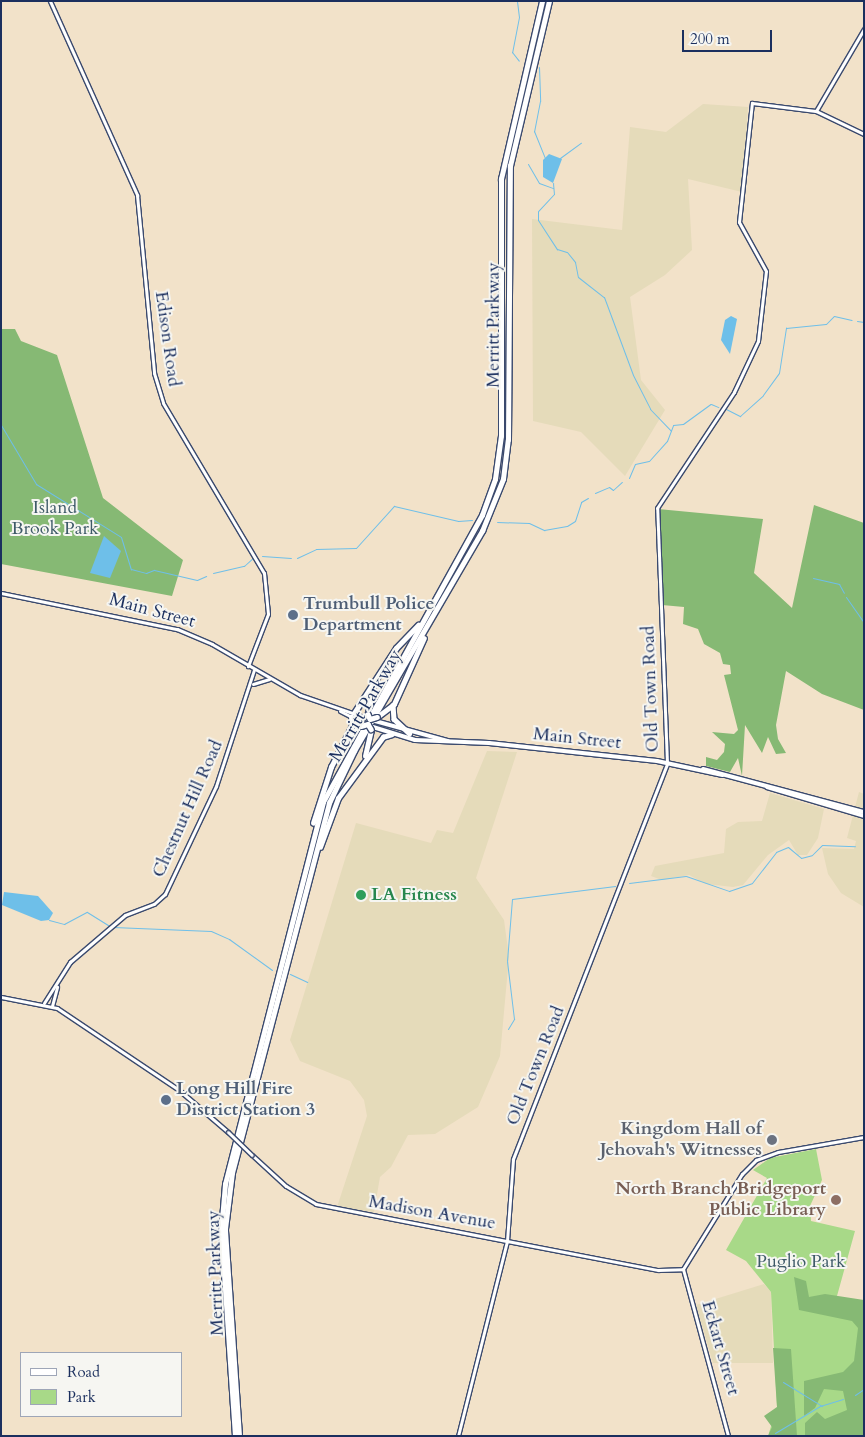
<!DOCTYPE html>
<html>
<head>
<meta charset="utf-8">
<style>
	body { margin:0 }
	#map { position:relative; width:865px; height:1437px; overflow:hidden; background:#f2e2c9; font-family:Cardo,serif }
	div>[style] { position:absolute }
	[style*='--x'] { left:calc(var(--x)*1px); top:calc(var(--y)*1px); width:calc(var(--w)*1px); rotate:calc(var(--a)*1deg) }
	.built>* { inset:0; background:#e5dbba }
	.green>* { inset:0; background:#a8d988 }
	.forest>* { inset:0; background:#86b974 }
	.water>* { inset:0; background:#6ebfe9 }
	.stream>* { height:1px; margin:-0.5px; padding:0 0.5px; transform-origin:0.5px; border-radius:0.5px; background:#6ebfe9 }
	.roads { filter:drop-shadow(1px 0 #3b4a6e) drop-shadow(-1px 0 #3b4a6e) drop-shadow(0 1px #3b4a6e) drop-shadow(0 -1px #3b4a6e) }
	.tertiary>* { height:3px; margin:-1.5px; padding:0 1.5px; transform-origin:1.5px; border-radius:1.5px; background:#fff }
	.secondary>* { height:3px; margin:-1.5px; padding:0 1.5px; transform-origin:1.5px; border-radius:1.5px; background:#fff }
	.primary>* { height:4px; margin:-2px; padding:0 2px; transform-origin:2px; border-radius:2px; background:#fff }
	.motorway>* { height:4.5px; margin:-2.25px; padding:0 2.25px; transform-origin:2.25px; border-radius:2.25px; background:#fff }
	.bridges { filter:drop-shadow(1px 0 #3b4a6e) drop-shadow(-1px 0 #3b4a6e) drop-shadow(0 1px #3b4a6e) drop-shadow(0 -1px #3b4a6e) }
	.tertiary-bridge>* { height:3px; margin:-1.5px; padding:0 1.5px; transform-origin:1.5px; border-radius:1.5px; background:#fff }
	.motorway-bridge>* { height:4.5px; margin:-2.25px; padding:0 2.25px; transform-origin:2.25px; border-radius:2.25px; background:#fff }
	.dots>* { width:14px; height:14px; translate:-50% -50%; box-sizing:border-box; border:2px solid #f6f6f2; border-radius:50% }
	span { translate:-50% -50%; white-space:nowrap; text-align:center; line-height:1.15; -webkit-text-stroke:4px #f6f6f2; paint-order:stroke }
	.street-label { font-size:18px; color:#1b2f5e }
	.park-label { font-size:18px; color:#3e5a68 }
	.service-label { font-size:18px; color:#4e5e75; font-weight:700 }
	.left { translate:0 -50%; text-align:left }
	.leisure-label { font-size:18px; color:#27864d; font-weight:700 }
	.worship-label { font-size:18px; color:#5b616d; font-weight:700 }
	.right { translate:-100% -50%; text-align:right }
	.education-label { font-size:18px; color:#785e54; font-weight:700 }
	.frame { position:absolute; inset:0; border:2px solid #1b2f5e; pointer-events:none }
	.legend { position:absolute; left:20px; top:1352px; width:162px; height:65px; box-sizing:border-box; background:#f6f6f2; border:1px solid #9ea6b7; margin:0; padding:6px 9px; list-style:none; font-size:15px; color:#1b2f5e }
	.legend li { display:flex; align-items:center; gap:10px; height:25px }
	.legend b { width:25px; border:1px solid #9ea6b7 }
	.scale { position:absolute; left:682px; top:30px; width:90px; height:22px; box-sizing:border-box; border:2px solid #1b2f5e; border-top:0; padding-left:6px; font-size:15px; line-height:18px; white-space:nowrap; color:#1b2f5e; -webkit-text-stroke:4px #f6f6f2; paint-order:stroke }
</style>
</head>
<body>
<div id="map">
	<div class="built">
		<div style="clip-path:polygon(703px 104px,748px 107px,742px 192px,688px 179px,692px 250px,665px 275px,630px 297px,641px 380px,665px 410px,625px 476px,581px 432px,533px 421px,532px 219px,622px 230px,630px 127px,666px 132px)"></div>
		<div style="clip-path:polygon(487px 751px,517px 752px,476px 878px,504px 920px,509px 957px,500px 1056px,478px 1107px,435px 1134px,408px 1135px,391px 1167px,380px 1177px,374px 1212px,337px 1207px,367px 1116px,364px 1100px,350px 1081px,300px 1061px,290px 1040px,356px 823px,431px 843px,437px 830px,453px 833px)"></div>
		<div style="clip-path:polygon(859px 792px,864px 794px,864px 907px,841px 893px,828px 874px,822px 848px,854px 849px,856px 841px,847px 838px)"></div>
		<div style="clip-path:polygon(770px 793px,824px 809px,818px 838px,807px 855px,798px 855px,789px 840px,768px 855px,743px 885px,733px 887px,706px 884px,689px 875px,662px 880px,651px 876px,655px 866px,724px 853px,726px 829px,738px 822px,762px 821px)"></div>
		<div style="clip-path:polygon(764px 1284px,771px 1292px,773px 1363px,713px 1363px,696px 1305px)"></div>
	</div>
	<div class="green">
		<div style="clip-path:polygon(816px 1149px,822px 1180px,810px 1206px,811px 1221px,855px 1231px,837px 1296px,838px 1305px,864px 1304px,864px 1436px,768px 1436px,777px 1407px,771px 1292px,746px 1261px,726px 1250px,767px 1178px,753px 1170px,770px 1158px)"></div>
	</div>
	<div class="forest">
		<div style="clip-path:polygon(1px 329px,15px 329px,21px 341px,57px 355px,103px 498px,183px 560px,172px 596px,1px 564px)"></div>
		<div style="clip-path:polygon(814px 505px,864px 523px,864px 710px,822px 694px,786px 671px,776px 725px,778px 739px,786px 753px,776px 754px,768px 737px,762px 753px,745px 725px,742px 776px,738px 758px,730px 772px,706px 766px,706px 757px,717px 760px,724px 752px,725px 744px,712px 732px,734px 734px,738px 730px,724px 675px,731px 674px,730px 665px,723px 664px,720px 653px,704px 644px,698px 629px,683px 624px,684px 607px,662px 605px,658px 509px,763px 519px,754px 573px,792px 608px)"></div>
		<div style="clip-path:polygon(794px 1277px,806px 1281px,809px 1297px,825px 1294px,864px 1300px,864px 1436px,805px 1436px,805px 1423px,817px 1412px,825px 1419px,847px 1410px,843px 1391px,824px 1389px,815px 1408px,804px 1416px,804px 1381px,843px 1372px,854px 1361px,858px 1328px,852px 1321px,799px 1310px)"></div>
		<div style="clip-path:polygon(773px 1348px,791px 1349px,797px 1436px,768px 1436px,772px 1427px,764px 1416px,777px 1407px)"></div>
	</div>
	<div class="water">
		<div style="clip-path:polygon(549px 154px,562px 159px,553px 183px,543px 177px,543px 160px)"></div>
		<div style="clip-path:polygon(731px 316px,737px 319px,730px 354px,721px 340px,725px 320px)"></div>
		<div style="clip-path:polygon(104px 536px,121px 551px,110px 578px,90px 573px)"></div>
		<div style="clip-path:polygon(4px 892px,38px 896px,53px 913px,49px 920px,41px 921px,2px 905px)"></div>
	</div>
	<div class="stream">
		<div style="--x:517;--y:1;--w:16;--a:83"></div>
		<div style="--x:519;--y:17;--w:36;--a:101"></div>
		<div style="--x:512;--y:52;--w:11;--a:52"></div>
		<div style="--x:539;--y:67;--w:34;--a:88"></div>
		<div style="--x:540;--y:101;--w:31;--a:101"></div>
		<div style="--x:534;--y:131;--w:29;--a:68"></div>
		<div style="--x:560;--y:158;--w:26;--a:-36"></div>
		<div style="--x:528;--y:164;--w:22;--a:60"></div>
		<div style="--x:539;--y:183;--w:15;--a:20"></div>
		<div style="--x:553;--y:183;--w:11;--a:85"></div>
		<div style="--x:554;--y:194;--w:23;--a:133"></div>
		<div style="--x:538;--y:211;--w:9;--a:90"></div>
		<div style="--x:538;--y:220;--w:35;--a:57"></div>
		<div style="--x:557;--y:249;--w:10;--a:17"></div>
		<div style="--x:567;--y:252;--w:13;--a:51"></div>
		<div style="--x:575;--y:262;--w:15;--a:79"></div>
		<div style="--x:578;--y:277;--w:33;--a:38"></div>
		<div style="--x:604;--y:297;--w:83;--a:69.6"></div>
		<div style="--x:633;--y:375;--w:38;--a:63"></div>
		<div style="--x:650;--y:409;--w:30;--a:46"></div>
		<div style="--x:857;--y:321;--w:7;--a:8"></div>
		<div style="--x:726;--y:409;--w:16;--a:27"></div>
		<div style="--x:740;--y:416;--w:31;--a:-42"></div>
		<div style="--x:763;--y:395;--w:27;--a:-54"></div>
		<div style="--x:779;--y:373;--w:46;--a:-81.2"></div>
		<div style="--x:786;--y:328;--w:40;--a:-5.7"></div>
		<div style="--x:826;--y:324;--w:11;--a:-45"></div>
		<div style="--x:834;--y:316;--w:18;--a:13"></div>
		<div style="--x:1;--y:425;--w:69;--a:59.3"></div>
		<div style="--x:36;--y:484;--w:100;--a:31.9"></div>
		<div style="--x:121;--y:537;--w:34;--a:73"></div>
		<div style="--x:131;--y:569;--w:16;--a:15"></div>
		<div style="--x:146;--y:573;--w:9;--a:-21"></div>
		<div style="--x:154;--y:570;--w:44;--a:13.1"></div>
		<div style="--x:197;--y:580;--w:10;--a:-24"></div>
		<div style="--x:629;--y:478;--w:15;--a:-67"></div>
		<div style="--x:635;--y:464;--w:14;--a:-12"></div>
		<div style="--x:649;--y:461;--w:27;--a:-48"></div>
		<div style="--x:667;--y:441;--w:17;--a:-69"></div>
		<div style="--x:673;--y:425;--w:10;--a:-6"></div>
		<div style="--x:683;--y:424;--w:34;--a:-36"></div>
		<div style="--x:711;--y:404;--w:8;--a:23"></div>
		<div style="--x:595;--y:493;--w:15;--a:-23"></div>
		<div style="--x:609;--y:487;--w:5;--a:37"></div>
		<div style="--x:613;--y:490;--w:12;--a:-42"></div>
		<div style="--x:497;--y:522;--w:32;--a:2"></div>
		<div style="--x:529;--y:523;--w:17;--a:25"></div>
		<div style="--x:544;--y:530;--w:23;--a:-10"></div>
		<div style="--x:567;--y:526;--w:9;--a:-32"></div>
		<div style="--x:575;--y:521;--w:20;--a:-72"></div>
		<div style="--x:581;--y:502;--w:8;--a:-30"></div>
		<div style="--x:262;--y:556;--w:29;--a:4"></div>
		<div style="--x:297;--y:558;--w:21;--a:-25"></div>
		<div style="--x:316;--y:549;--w:40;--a:-1.4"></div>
		<div style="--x:356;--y:548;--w:57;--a:-47.9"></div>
		<div style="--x:394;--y:506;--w:66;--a:13.2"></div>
		<div style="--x:458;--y:521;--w:14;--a:-4"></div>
		<div style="--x:213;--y:573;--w:32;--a:-13"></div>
		<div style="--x:244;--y:566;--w:12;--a:-42"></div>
		<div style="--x:813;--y:578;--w:27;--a:13"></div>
		<div style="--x:839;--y:584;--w:10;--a:61"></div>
		<div style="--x:846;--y:597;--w:32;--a:55"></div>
		<div style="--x:629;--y:883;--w:57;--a:-7"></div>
		<div style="--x:686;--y:876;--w:46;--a:19.2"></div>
		<div style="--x:729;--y:891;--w:24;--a:-19"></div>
		<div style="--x:752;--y:883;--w:39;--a:-52"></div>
		<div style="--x:776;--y:852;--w:13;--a:-23"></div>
		<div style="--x:788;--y:847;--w:17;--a:40"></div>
		<div style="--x:801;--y:858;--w:11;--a:-15"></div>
		<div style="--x:812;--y:855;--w:14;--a:-45"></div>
		<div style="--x:822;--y:845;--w:33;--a:2"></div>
		<div style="--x:49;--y:920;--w:16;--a:15"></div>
		<div style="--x:64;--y:924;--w:26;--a:-28"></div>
		<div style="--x:87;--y:912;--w:26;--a:32"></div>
		<div style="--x:113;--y:927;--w:98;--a:2.3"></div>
		<div style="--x:211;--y:931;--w:20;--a:24"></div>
		<div style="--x:229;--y:939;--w:53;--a:35.8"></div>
		<div style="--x:290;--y:974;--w:19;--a:25"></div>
		<div style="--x:508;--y:1029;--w:12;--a:-59"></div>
		<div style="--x:514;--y:1019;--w:58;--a:-96.9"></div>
		<div style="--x:507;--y:961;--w:62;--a:-85.4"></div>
		<div style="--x:512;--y:899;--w:104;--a:-7.2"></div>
		<div style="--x:783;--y:1382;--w:46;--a:31.6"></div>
		<div style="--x:855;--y:1395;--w:11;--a:-34"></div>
		<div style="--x:775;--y:1433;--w:52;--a:-31"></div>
		<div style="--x:820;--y:1406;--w:24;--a:-17"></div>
	</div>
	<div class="roads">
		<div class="tertiary">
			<div style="--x:50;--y:1;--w:213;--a:65.8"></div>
			<div style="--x:137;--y:195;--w:179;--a:84.5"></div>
			<div style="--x:154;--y:373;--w:31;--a:73"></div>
			<div style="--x:163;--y:403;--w:198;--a:59.3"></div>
			<div style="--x:264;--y:573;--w:41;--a:84.4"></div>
			<div style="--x:268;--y:614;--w:56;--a:111"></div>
			<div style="--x:816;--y:111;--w:53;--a:25.6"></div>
			<div style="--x:253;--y:684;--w:17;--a:-17"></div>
			<div style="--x:1;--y:997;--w:57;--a:11.1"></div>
			<div style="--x:57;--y:1008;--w:147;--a:33.9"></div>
			<div style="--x:179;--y:1090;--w:65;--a:40.6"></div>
			<div style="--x:44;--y:1003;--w:49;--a:-57.6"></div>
			<div style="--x:70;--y:962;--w:72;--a:-40.5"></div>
			<div style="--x:125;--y:915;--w:31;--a:-21"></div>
			<div style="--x:154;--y:904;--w:15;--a:-42"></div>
			<div style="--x:165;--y:894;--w:119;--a:-64.7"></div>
			<div style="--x:216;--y:786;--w:122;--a:-71.9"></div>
			<div style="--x:52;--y:1006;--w:20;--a:-75"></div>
			<div style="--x:252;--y:1155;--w:46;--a:42.4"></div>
			<div style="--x:286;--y:1186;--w:35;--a:31"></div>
			<div style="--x:316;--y:1204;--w:195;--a:11"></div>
			<div style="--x:683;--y:1269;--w:173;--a:74.9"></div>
		</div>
		<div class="secondary">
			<div style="--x:1;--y:593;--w:180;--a:11.6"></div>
			<div style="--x:177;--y:629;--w:38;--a:23"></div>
			<div style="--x:212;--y:644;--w:102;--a:30.1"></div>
			<div style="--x:300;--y:695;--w:68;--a:19"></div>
			<div style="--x:340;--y:711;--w:25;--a:27"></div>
			<div style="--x:507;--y:1241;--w:154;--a:10.9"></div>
			<div style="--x:658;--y:1270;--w:25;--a:-2"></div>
			<div style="--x:683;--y:1269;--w:112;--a:-58.2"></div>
			<div style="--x:742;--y:1174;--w:20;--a:-45"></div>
			<div style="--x:756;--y:1160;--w:23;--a:-20"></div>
			<div style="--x:778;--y:1152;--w:87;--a:-9.9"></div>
			<div style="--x:458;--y:1436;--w:201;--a:-75.9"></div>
			<div style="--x:507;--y:1241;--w:82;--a:-85.8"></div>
			<div style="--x:513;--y:1159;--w:425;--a:-68.7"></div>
			<div style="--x:667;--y:763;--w:255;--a:-92.2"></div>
			<div style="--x:657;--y:508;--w:139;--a:-56.4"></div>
			<div style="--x:734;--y:392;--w:56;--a:-64.8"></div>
			<div style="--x:758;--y:341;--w:70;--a:-83.5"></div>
			<div style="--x:766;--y:271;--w:56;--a:-118.9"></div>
			<div style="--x:739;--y:222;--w:120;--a:-83.8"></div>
			<div style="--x:752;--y:103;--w:64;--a:7.1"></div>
			<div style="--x:816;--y:111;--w:95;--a:-59.7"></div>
		</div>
		<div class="primary">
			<div style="--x:375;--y:721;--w:76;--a:15.3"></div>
			<div style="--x:373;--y:727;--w:44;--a:17.2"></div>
			<div style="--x:415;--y:740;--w:74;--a:2.3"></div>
			<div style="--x:489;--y:743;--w:169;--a:6.1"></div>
			<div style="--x:657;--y:761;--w:67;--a:12"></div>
			<div style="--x:703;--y:769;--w:167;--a:15"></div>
			<div style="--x:767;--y:787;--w:101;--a:16.6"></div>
		</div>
		<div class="motorway">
			<div style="--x:393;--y:705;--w:14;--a:86"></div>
			<div style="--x:394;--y:719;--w:21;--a:43"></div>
			<div style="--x:354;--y:713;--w:77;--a:-57.1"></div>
			<div style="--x:396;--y:648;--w:32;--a:-46"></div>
			<div style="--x:368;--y:714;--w:27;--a:-80"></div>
			<div style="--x:377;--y:717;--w:21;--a:-37"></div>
			<div style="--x:394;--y:704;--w:72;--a:-65.6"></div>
			<div style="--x:348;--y:736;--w:16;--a:-38"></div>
			<div style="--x:365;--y:756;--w:28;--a:-77"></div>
			<div style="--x:313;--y:823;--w:59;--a:-72.2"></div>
			<div style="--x:331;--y:767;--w:46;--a:-62.9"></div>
			<div style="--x:352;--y:726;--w:9;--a:-96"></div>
			<div style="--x:320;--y:847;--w:52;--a:-69.8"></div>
			<div style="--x:338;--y:798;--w:76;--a:-53.6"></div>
			<div style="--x:383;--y:737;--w:9;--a:-18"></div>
			<div style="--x:235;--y:1436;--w:205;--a:-93.9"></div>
			<div style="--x:221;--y:1231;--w:47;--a:-85.1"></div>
			<div style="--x:225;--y:1184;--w:394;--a:-75.6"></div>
			<div style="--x:323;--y:802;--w:328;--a:-61"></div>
			<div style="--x:482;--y:515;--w:38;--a:-70"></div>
			<div style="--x:495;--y:479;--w:43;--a:-82.1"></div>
			<div style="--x:501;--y:436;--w:257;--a:-90"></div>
			<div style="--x:501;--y:179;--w:183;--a:-77"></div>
			<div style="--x:239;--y:1436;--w:207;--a:-93.9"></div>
			<div style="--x:225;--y:1229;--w:56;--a:-82.9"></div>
			<div style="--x:232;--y:1173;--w:383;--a:-75.3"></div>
			<div style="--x:329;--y:803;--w:58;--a:-64.3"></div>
			<div style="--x:354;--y:751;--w:255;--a:-59.8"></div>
			<div style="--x:482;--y:531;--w:56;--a:-68"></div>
			<div style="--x:503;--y:479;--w:39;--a:-83"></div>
			<div style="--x:508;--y:440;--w:274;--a:-89.6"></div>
			<div style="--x:510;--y:166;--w:170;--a:-76.7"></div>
		</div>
	</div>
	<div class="bridges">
		<div class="tertiary-bridge">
			<div style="--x:228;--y:1132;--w:33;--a:44"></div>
		</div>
		<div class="motorway-bridge">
			<div style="--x:368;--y:714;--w:5;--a:68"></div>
			<div style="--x:370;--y:719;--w:7;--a:-16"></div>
			<div style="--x:361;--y:726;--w:7;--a:-16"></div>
			<div style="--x:368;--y:724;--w:6;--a:59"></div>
		</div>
	</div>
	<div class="dots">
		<div style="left:293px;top:615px;background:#5c6f8a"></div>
		<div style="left:361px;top:895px;background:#2e9e5b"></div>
		<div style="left:166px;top:1100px;background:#5c6f8a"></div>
		<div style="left:772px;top:1140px;background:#6b7280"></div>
		<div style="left:836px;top:1200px;background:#8d6e63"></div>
	</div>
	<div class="street-label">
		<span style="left:494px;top:325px;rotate:-90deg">Merritt Parkway</span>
		<span style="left:167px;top:339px;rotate:82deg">Edison Road</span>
		<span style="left:152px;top:611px;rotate:15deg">Main Street</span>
		<span style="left:651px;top:689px;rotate:-92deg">Old Town Road</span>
		<span style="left:366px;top:706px;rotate:-60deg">Merritt Parkway</span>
		<span style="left:577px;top:739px;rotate:6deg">Main Street</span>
		<span style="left:188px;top:809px;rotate:-66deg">Chestnut Hill Road</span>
		<span style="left:536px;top:1066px;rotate:-68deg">Old Town Road</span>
		<span style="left:432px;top:1213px;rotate:10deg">Madison Avenue</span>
		<span style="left:216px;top:1273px;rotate:-92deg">Merritt Parkway</span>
		<span style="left:720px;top:1348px;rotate:74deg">Eckart Street</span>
	</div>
	<div class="park-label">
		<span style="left:55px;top:519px">Island<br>Brook Park</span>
		<span style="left:801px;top:1262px">Puglio Park</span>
	</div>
	<div class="service-label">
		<span class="left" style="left:303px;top:615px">Trumbull Police<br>Department</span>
		<span class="left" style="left:176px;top:1100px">Long Hill Fire<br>District Station 3</span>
	</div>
	<div class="leisure-label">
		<span class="left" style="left:371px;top:895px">LA Fitness</span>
	</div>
	<div class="worship-label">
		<span class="right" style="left:762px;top:1140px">Kingdom Hall of<br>Jehovah's Witnesses</span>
	</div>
	<div class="education-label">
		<span class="right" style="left:826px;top:1200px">North Branch Bridgeport<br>Public Library</span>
	</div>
	<div class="frame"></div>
	<ul class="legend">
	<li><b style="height:6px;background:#fff"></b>Road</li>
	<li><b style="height:14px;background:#a8d988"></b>Park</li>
	</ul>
	<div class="scale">200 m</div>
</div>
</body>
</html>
